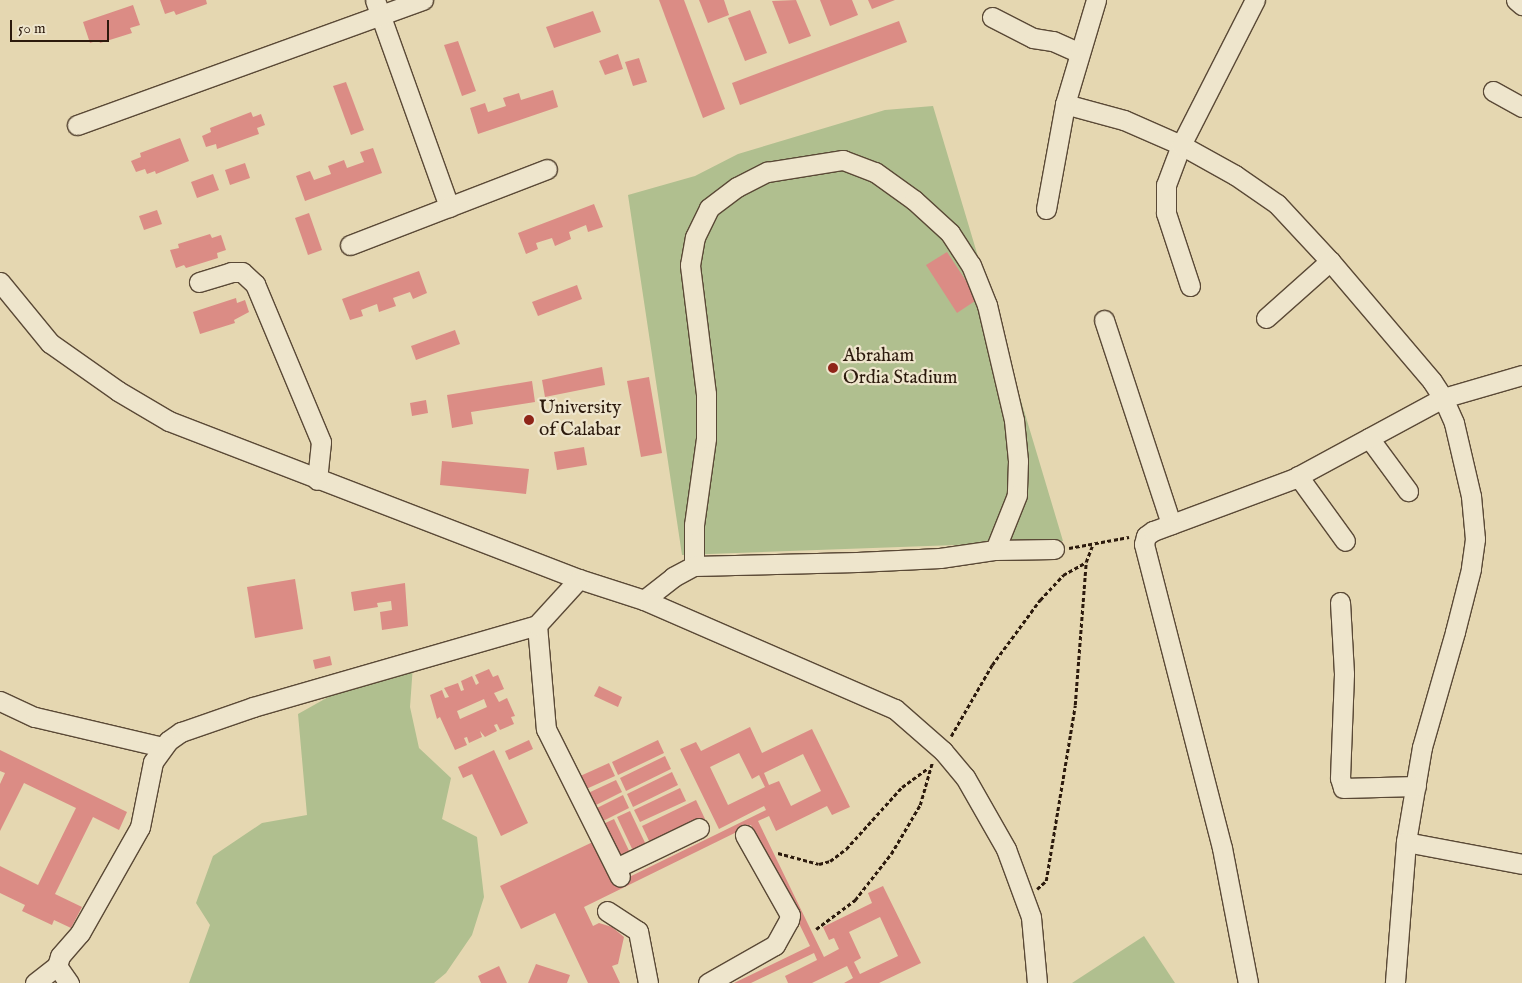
<!DOCTYPE html>
<html>
<head>
<meta charset="utf-8">
<style>
	body { margin:0 }
	#map { position:relative; width:1522px; height:983px; overflow:hidden; background:#e5d7b1; font-family:"IM FELL English",serif }
	div>[style] { position:absolute }
	[style*='--x'] { left:calc(var(--x)*1px); top:calc(var(--y)*1px); width:calc(var(--w)*1px); rotate:calc(var(--a)*1deg) }
	.green>* { inset:0; background:#b0bf8f }
	.building>* { inset:0; background:#db8c85 }
	.path>* { height:2.5px; margin-top:-1.25px; transform-origin:0; background:repeating-linear-gradient(90deg,#2c1a0d 0 4px,transparent 0 6.5px) }
	.roads { filter:drop-shadow(1px 0 #5a4936) drop-shadow(-1px 0 #5a4936) drop-shadow(0 1px #5a4936) drop-shadow(0 -1px #5a4936) }
	.minor>* { height:19px; margin:-9.5px; padding:0 9.5px; transform-origin:9.5px; border-radius:9.5px; background:#eee5cc }
	.dots>* { width:14px; height:14px; translate:-50% -50%; box-sizing:border-box; border:2px solid #eee5cc; border-radius:50% }
	span { translate:-50% -50%; white-space:nowrap; text-align:center; line-height:1.15; -webkit-text-stroke:4.5px #eee5cc; paint-order:stroke }
	.poi-label { font-size:19px; color:#2c1a0d }
	.left { translate:0 -50%; text-align:left }
	.scale { position:absolute; left:10px; top:20px; width:99px; height:22px; box-sizing:border-box; border:2px solid #2c1a0d; border-top:0; padding-left:6px; font-size:15px; line-height:18px; white-space:nowrap; color:#2c1a0d; -webkit-text-stroke:4px #eee5cc; paint-order:stroke }
</style>
</head>
<body>
<div id="map">
	<div class="green">
		<div style="clip-path:polygon(933px 106px,1063px 541px,682px 555px,628px 195px,695px 176px,738px 154px,885px 110px)"></div>
		<div style="clip-path:polygon(413px 665px,410px 707px,419px 748px,451px 778px,442px 819px,477px 837px,484px 897px,472px 935px,446px 973px,434px 983px,189px 983px,210px 925px,196px 903px,213px 856px,262px 823px,307px 815px,298px 714px,339px 691px)"></div>
		<div style="clip-path:polygon(1144px 936px,1175px 983px,1072px 983px)"></div>
	</div>
	<div class="building">
		<div style="clip-path:polygon(160px 0,206px 0,207px 4px,176px 15px,174px 11px,165px 14px)"></div>
		<div style="clip-path:polygon(659px 0,684px 0,725px 109px,703px 118px)"></div>
		<div style="clip-path:polygon(699px 0,724px 0,729px 15px,708px 23px)"></div>
		<div style="clip-path:polygon(796px 0,811px 36px,789px 44px,772px 1px)"></div>
		<div style="clip-path:polygon(820px 0,852px 0,858px 15px,830px 26px)"></div>
		<div style="clip-path:polygon(868px 0,895px 0,872px 9px)"></div>
		<div style="clip-path:polygon(133px 5px,140px 25px,130px 28px,132px 33px,100px 43px,99px 40px,90px 43px,83px 22px)"></div>
		<div style="clip-path:polygon(750px 10px,767px 53px,745px 61px,728px 18px)"></div>
		<div style="clip-path:polygon(593px 11px,601px 32px,554px 48px,546px 27px)"></div>
		<div style="clip-path:polygon(899px 21px,907px 42px,740px 105px,732px 83px)"></div>
		<div style="clip-path:polygon(458px 41px,476px 91px,462px 96px,444px 45px)"></div>
		<div style="clip-path:polygon(618px 54px,623px 69px,605px 75px,599px 61px)"></div>
		<div style="clip-path:polygon(639px 58px,647px 82px,633px 86px,625px 62px)"></div>
		<div style="clip-path:polygon(346px 82px,364px 130px,351px 135px,333px 86px)"></div>
		<div style="clip-path:polygon(553px 90px,558px 107px,478px 134px,470px 108px,485px 103px,488px 112px,506px 106px,503px 98px,519px 93px,521px 100px)"></div>
		<div style="clip-path:polygon(251px 112px,253px 117px,261px 114px,265px 125px,257px 128px,259px 134px,217px 149px,216px 144px,206px 147px,202px 136px,211px 132px,210px 128px)"></div>
		<div style="clip-path:polygon(180px 138px,189px 161px,156px 174px,155px 171px,147px 174px,145px 169px,136px 172px,131px 161px,141px 157px,140px 153px)"></div>
		<div style="clip-path:polygon(373px 148px,382px 173px,305px 201px,296px 176px,310px 171px,314px 180px,331px 174px,328px 166px,344px 160px,347px 168px,364px 162px,360px 152px)"></div>
		<div style="clip-path:polygon(245px 163px,250px 178px,230px 185px,225px 170px)"></div>
		<div style="clip-path:polygon(213px 174px,219px 190px,197px 198px,191px 182px)"></div>
		<div style="clip-path:polygon(594px 204px,603px 227px,588px 232px,586px 225px,569px 232px,571px 239px,555px 246px,552px 238px,536px 243px,538px 249px,526px 254px,518px 233px)"></div>
		<div style="clip-path:polygon(157px 210px,162px 224px,144px 230px,139px 216px)"></div>
		<div style="clip-path:polygon(309px 213px,322px 250px,308px 255px,295px 218px)"></div>
		<div style="clip-path:polygon(210px 234px,212px 238px,221px 235px,226px 250px,217px 253px,218px 258px,186px 268px,184px 265px,176px 268px,170px 250px,179px 248px,178px 244px)"></div>
		<div style="clip-path:polygon(947px 252px,978px 299px,957px 313px,926px 265px)"></div>
		<div style="clip-path:polygon(419px 271px,427px 293px,413px 299px,410px 292px,393px 298px,396px 306px,379px 312px,377px 304px,361px 310px,363px 316px,350px 320px,342px 299px)"></div>
		<div style="clip-path:polygon(577px 285px,582px 299px,538px 316px,532px 302px)"></div>
		<div style="clip-path:polygon(236px 298px,237px 303px,245px 300px,249px 312px,234px 320px,235px 323px,200px 334px,193px 312px)"></div>
		<div style="clip-path:polygon(455px 330px,460px 344px,416px 360px,411px 346px)"></div>
		<div style="clip-path:polygon(602px 367px,605px 385px,545px 397px,542px 380px)"></div>
		<div style="clip-path:polygon(649px 377px,662px 453px,641px 457px,627px 381px)"></div>
		<div style="clip-path:polygon(532px 381px,535px 402px,471px 412px,473px 424px,452px 428px,447px 395px)"></div>
		<div style="clip-path:polygon(426px 400px,428px 413px,412px 416px,410px 403px)"></div>
		<div style="clip-path:polygon(584px 447px,587px 465px,557px 470px,554px 452px)"></div>
		<div style="clip-path:polygon(442px 461px,529px 469px,526px 494px,440px 485px)"></div>
		<div style="clip-path:polygon(295px 579px,303px 629px,255px 638px,247px 587px)"></div>
		<div style="clip-path:polygon(405px 583px,408px 626px,382px 630px,380px 612px,392px 610px,391px 601px,377px 603px,378px 607px,354px 611px,351px 592px)"></div>
		<div style="clip-path:polygon(330px 656px,332px 665px,315px 669px,313px 660px)"></div>
		<div style="clip-path:polygon(evenodd,489px 669px,493px 677px,498px 675px,504px 689px,494px 693px,499px 702px,507px 698px,515px 716px,511px 717px,514px 724px,500px 730px,497px 724px,494px 725px,497px 731px,485px 737px,480px 731px,482px 737px,469px 743px,467px 737px,464px 738px,467px 745px,455px 750px,440px 717px,437px 719px,430px 695px,442px 690px,445px 698px,449px 697px,444px 688px,458px 683px,461px 691px,464px 690px,461px 681px,472px 676px,476px 685px,479px 683px,475px 675px,489px 669px,484px 699px,487px 707px,460px 719px,457px 711px,484px 699px)"></div>
		<div style="clip-path:polygon(599px 686px,622px 697px,618px 707px,594px 696px)"></div>
		<div style="clip-path:polygon(evenodd,750px 727px,762px 753px,812px 729px,850px 807px,832px 815px,827px 806px,776px 831px,769px 816px,758px 821px,824px 957px,839px 949px,834px 938px,829px 940px,823px 927px,872px 903px,868px 893px,883px 886px,921px 963px,879px 983px,844px 983px,853px 978px,847px 966px,812px 983px,788px 983px,785px 976px,817px 960px,814px 953px,751px 983px,734px 983px,810px 946px,751px 825px,584px 907px,593px 926px,599px 923px,612px 927px,624px 937px,618px 964px,612px 966px,620px 983px,588px 983px,555px 913px,521px 929px,500px 886px,597px 840px,617px 883px,766px 810px,764px 806px,719px 829px,680px 749px,696px 742px,701px 751px,750px 727px,739px 753px,752px 779px,759px 775px,765px 787px,728px 805px,710px 767px,739px 753px,750px 727px,803px 754px,821px 791px,791px 806px,779px 781px,769px 785px,764px 773px,803px 754px,750px 727px,880px 917px,898px 956px,860px 974px,854px 962px,861px 958px,849px 932px,880px 917px)"></div>
		<div style="clip-path:polygon(529px 740px,533px 749px,509px 760px,505px 751px)"></div>
		<div style="clip-path:polygon(658px 740px,664px 753px,618px 775px,612px 762px)"></div>
		<div style="clip-path:polygon(0 750px,127px 812px,119px 830px,93px 817px,55px 894px,82px 907px,71px 928px,54px 920px,52px 925px,22px 911px,25px 905px,0 893px,0 866px,38px 885px,76px 808px,24px 783px,0 831px,0 784px,5px 773px,0 771px)"></div>
		<div style="clip-path:polygon(494px 750px,528px 823px,501px 836px,472px 774px,463px 778px,458px 767px)"></div>
		<div style="clip-path:polygon(665px 756px,671px 769px,626px 791px,620px 778px)"></div>
		<div style="clip-path:polygon(609px 763px,615px 776px,584px 790px,578px 777px)"></div>
		<div style="clip-path:polygon(672px 772px,678px 785px,633px 807px,627px 794px)"></div>
		<div style="clip-path:polygon(616px 780px,622px 792px,592px 807px,586px 794px)"></div>
		<div style="clip-path:polygon(680px 788px,686px 801px,640px 822px,634px 810px)"></div>
		<div style="clip-path:polygon(623px 795px,629px 808px,599px 823px,593px 810px)"></div>
		<div style="clip-path:polygon(696px 800px,705px 819px,651px 845px,642px 826px)"></div>
		<div style="clip-path:polygon(630px 811px,648px 849px,635px 855px,617px 817px)"></div>
		<div style="clip-path:polygon(614px 819px,632px 857px,619px 863px,601px 825px)"></div>
		<div style="clip-path:polygon(536px 964px,570px 975px,567px 983px,528px 983px)"></div>
		<div style="clip-path:polygon(499px 966px,507px 983px,481px 983px,478px 976px)"></div>
	</div>
	<div class="path">
		<div style="--x:1069;--y:548;--w:61;--a:-10.4"></div>
		<div style="--x:951;--y:736;--w:82;--a:-60"></div>
		<div style="--x:992;--y:665;--w:81;--a:-53.6"></div>
		<div style="--x:1040;--y:600;--w:34;--a:-47"></div>
		<div style="--x:1063;--y:575;--w:26;--a:-29"></div>
		<div style="--x:778;--y:853;--w:42;--a:15"></div>
		<div style="--x:819;--y:864;--w:11;--a:-15"></div>
		<div style="--x:830;--y:861;--w:20;--a:-37"></div>
		<div style="--x:846;--y:849;--w:84;--a:-47.9"></div>
		<div style="--x:902;--y:787;--w:32;--a:-36"></div>
		<div style="--x:1037;--y:889;--w:12;--a:-42"></div>
		<div style="--x:1046;--y:881;--w:178;--a:-80.6"></div>
		<div style="--x:1075;--y:705;--w:143;--a:-85.6"></div>
		<div style="--x:1086;--y:562;--w:17;--a:-69"></div>
		<div style="--x:816;--y:929;--w:49;--a:-36.6"></div>
		<div style="--x:855;--y:900;--w:58;--a:-52"></div>
		<div style="--x:891;--y:854;--w:57;--a:-59.4"></div>
		<div style="--x:920;--y:805;--w:44;--a:-74.1"></div>
	</div>
	<div class="roads">
		<div class="minor">
			<div style="--x:375;--y:0;--w:220;--a:70.3"></div>
			<div style="--x:1516;--y:0;--w:8;--a:40"></div>
			<div style="--x:992;--y:17;--w:46;--a:27.1"></div>
			<div style="--x:1033;--y:38;--w:20;--a:9"></div>
			<div style="--x:1053;--y:41;--w:27;--a:24"></div>
			<div style="--x:1493;--y:91;--w:33;--a:29"></div>
			<div style="--x:1065;--y:104;--w:61;--a:15.2"></div>
			<div style="--x:1124;--y:120;--w:62;--a:23.7"></div>
			<div style="--x:1181;--y:145;--w:62;--a:29.1"></div>
			<div style="--x:1235;--y:175;--w:51;--a:34.6"></div>
			<div style="--x:1277;--y:204;--w:78;--a:47.1"></div>
			<div style="--x:1330;--y:261;--w:157;--a:49.6"></div>
			<div style="--x:1432;--y:381;--w:20;--a:57"></div>
			<div style="--x:1443;--y:398;--w:27;--a:66"></div>
			<div style="--x:1454;--y:423;--w:75;--a:76.9"></div>
			<div style="--x:1471;--y:496;--w:43;--a:84.7"></div>
			<div style="--x:1475;--y:539;--w:30;--a:98"></div>
			<div style="--x:1471;--y:569;--w:65;--a:104.3"></div>
			<div style="--x:1455;--y:632;--w:120;--a:106"></div>
			<div style="--x:1422;--y:747;--w:96;--a:99.6"></div>
			<div style="--x:1406;--y:842;--w:141;--a:94.5"></div>
			<div style="--x:77;--y:125;--w:368;--a:-19.9"></div>
			<div style="--x:1046;--y:209;--w:107;--a:-79.7"></div>
			<div style="--x:1065;--y:104;--w:109;--a:-73.4"></div>
			<div style="--x:350;--y:245;--w:211;--a:-21.1"></div>
			<div style="--x:0;--y:282;--w:79;--a:50.7"></div>
			<div style="--x:50;--y:343;--w:83;--a:35.2"></div>
			<div style="--x:118;--y:391;--w:59;--a:30.5"></div>
			<div style="--x:169;--y:421;--w:439;--a:21.1"></div>
			<div style="--x:579;--y:579;--w:68;--a:17.9"></div>
			<div style="--x:644;--y:600;--w:274;--a:23.5"></div>
			<div style="--x:895;--y:709;--w:64;--a:41.2"></div>
			<div style="--x:943;--y:751;--w:34;--a:50"></div>
			<div style="--x:965;--y:777;--w:83;--a:60.3"></div>
			<div style="--x:1006;--y:849;--w:72;--a:69.8"></div>
			<div style="--x:1031;--y:917;--w:66;--a:84.8"></div>
			<div style="--x:199;--y:282;--w:34;--a:-17"></div>
			<div style="--x:231;--y:272;--w:11;--a:0"></div>
			<div style="--x:242;--y:272;--w:18;--a:43"></div>
			<div style="--x:255;--y:284;--w:171;--a:67.3"></div>
			<div style="--x:321;--y:442;--w:38;--a:96"></div>
			<div style="--x:1190;--y:286;--w:77;--a:-108.2"></div>
			<div style="--x:1166;--y:213;--w:28;--a:-90"></div>
			<div style="--x:1166;--y:185;--w:43;--a:-69.4"></div>
			<div style="--x:1181;--y:145;--w:163;--a:-63"></div>
			<div style="--x:1266;--y:318;--w:86;--a:-41.7"></div>
			<div style="--x:1104;--y:320;--w:215;--a:71.8"></div>
			<div style="--x:1369;--y:438;--w:66;--a:53.7"></div>
			<div style="--x:1298;--y:476;--w:80;--a:54.1"></div>
			<div style="--x:694;--y:566;--w:41;--a:-90"></div>
			<div style="--x:694;--y:525;--w:88;--a:-82.1"></div>
			<div style="--x:706;--y:438;--w:44;--a:-90"></div>
			<div style="--x:706;--y:394;--w:130;--a:-97.1"></div>
			<div style="--x:690;--y:265;--w:28;--a:-80"></div>
			<div style="--x:695;--y:237;--w:32;--a:-64"></div>
			<div style="--x:709;--y:208;--w:35;--a:-37"></div>
			<div style="--x:737;--y:187;--w:34;--a:-27"></div>
			<div style="--x:767;--y:172;--w:77;--a:-9"></div>
			<div style="--x:843;--y:160;--w:34;--a:21"></div>
			<div style="--x:875;--y:172;--w:48;--a:35.7"></div>
			<div style="--x:914;--y:200;--w:49;--a:42.5"></div>
			<div style="--x:950;--y:233;--w:38;--a:57"></div>
			<div style="--x:971;--y:265;--w:43;--a:68.2"></div>
			<div style="--x:987;--y:305;--w:118;--a:76.8"></div>
			<div style="--x:1014;--y:420;--w:41;--a:84.4"></div>
			<div style="--x:1018;--y:461;--w:34;--a:92"></div>
			<div style="--x:1017;--y:495;--w:59;--a:111.8"></div>
			<div style="--x:644;--y:600;--w:37;--a:-38"></div>
			<div style="--x:673;--y:577;--w:24;--a:-28"></div>
			<div style="--x:694;--y:566;--w:163;--a:-1.4"></div>
			<div style="--x:857;--y:562;--w:83;--a:-2.8"></div>
			<div style="--x:940;--y:558;--w:56;--a:-8.3"></div>
			<div style="--x:995;--y:550;--w:59;--a:-1"></div>
			<div style="--x:1340;--y:602;--w:72;--a:86.8"></div>
			<div style="--x:1344;--y:674;--w:104;--a:92.2"></div>
			<div style="--x:1340;--y:778;--w:10;--a:73"></div>
			<div style="--x:1343;--y:788;--w:73;--a:-1.6"></div>
			<div style="--x:537;--y:625;--w:104;--a:85.1"></div>
			<div style="--x:546;--y:729;--w:165;--a:63.4"></div>
			<div style="--x:0;--y:701;--w:38;--a:25"></div>
			<div style="--x:35;--y:717;--w:131;--a:13.2"></div>
			<div style="--x:1406;--y:842;--w:118;--a:10.7"></div>
			<div style="--x:616;--y:868;--w:92;--a:-25.7"></div>
			<div style="--x:607;--y:911;--w:37;--a:33"></div>
			<div style="--x:638;--y:931;--w:53;--a:79.1"></div>
			<div style="--x:57;--y:966;--w:21;--a:55"></div>
			<div style="--x:35;--y:983;--w:28;--a:-38"></div>
			<div style="--x:57;--y:966;--w:10;--a:-73"></div>
			<div style="--x:60;--y:956;--w:30;--a:-49"></div>
			<div style="--x:80;--y:933;--w:122;--a:-60.5"></div>
			<div style="--x:140;--y:827;--w:66;--a:-78.7"></div>
			<div style="--x:153;--y:762;--w:26;--a:-54"></div>
			<div style="--x:168;--y:741;--w:16;--a:-35"></div>
			<div style="--x:181;--y:732;--w:76;--a:-19.1"></div>
			<div style="--x:253;--y:707;--w:296;--a:-16.1"></div>
			<div style="--x:537;--y:625;--w:62;--a:-47.6"></div>
			<div style="--x:708;--y:983;--w:77;--a:-29.6"></div>
			<div style="--x:775;--y:945;--w:29;--a:-61"></div>
			<div style="--x:789;--y:920;--w:5;--a:-79"></div>
			<div style="--x:790;--y:915;--w:92;--a:-119.4"></div>
			<div style="--x:1248;--y:983;--w:137;--a:-100.9"></div>
			<div style="--x:1222;--y:848;--w:314;--a:-104.4"></div>
			<div style="--x:1144;--y:544;--w:8;--a:-76"></div>
			<div style="--x:1146;--y:536;--w:9;--a:-36"></div>
			<div style="--x:1153;--y:531;--w:149;--a:-20.4"></div>
			<div style="--x:1293;--y:479;--w:170;--a:-28.4"></div>
			<div style="--x:1443;--y:398;--w:82;--a:-16.2"></div>
		</div>
	</div>
	<div class="dots">
		<div style="left:833px;top:368px;background:#8f2418"></div>
		<div style="left:529px;top:420px;background:#8f2418"></div>
	</div>
	<div class="poi-label">
		<span class="left" style="left:843px;top:368px">Abraham<br>Ordia Stadium</span>
		<span class="left" style="left:539px;top:420px">University<br>of Calabar</span>
	</div>
	<div class="scale">50 m</div>
</div>
</body>
</html>
